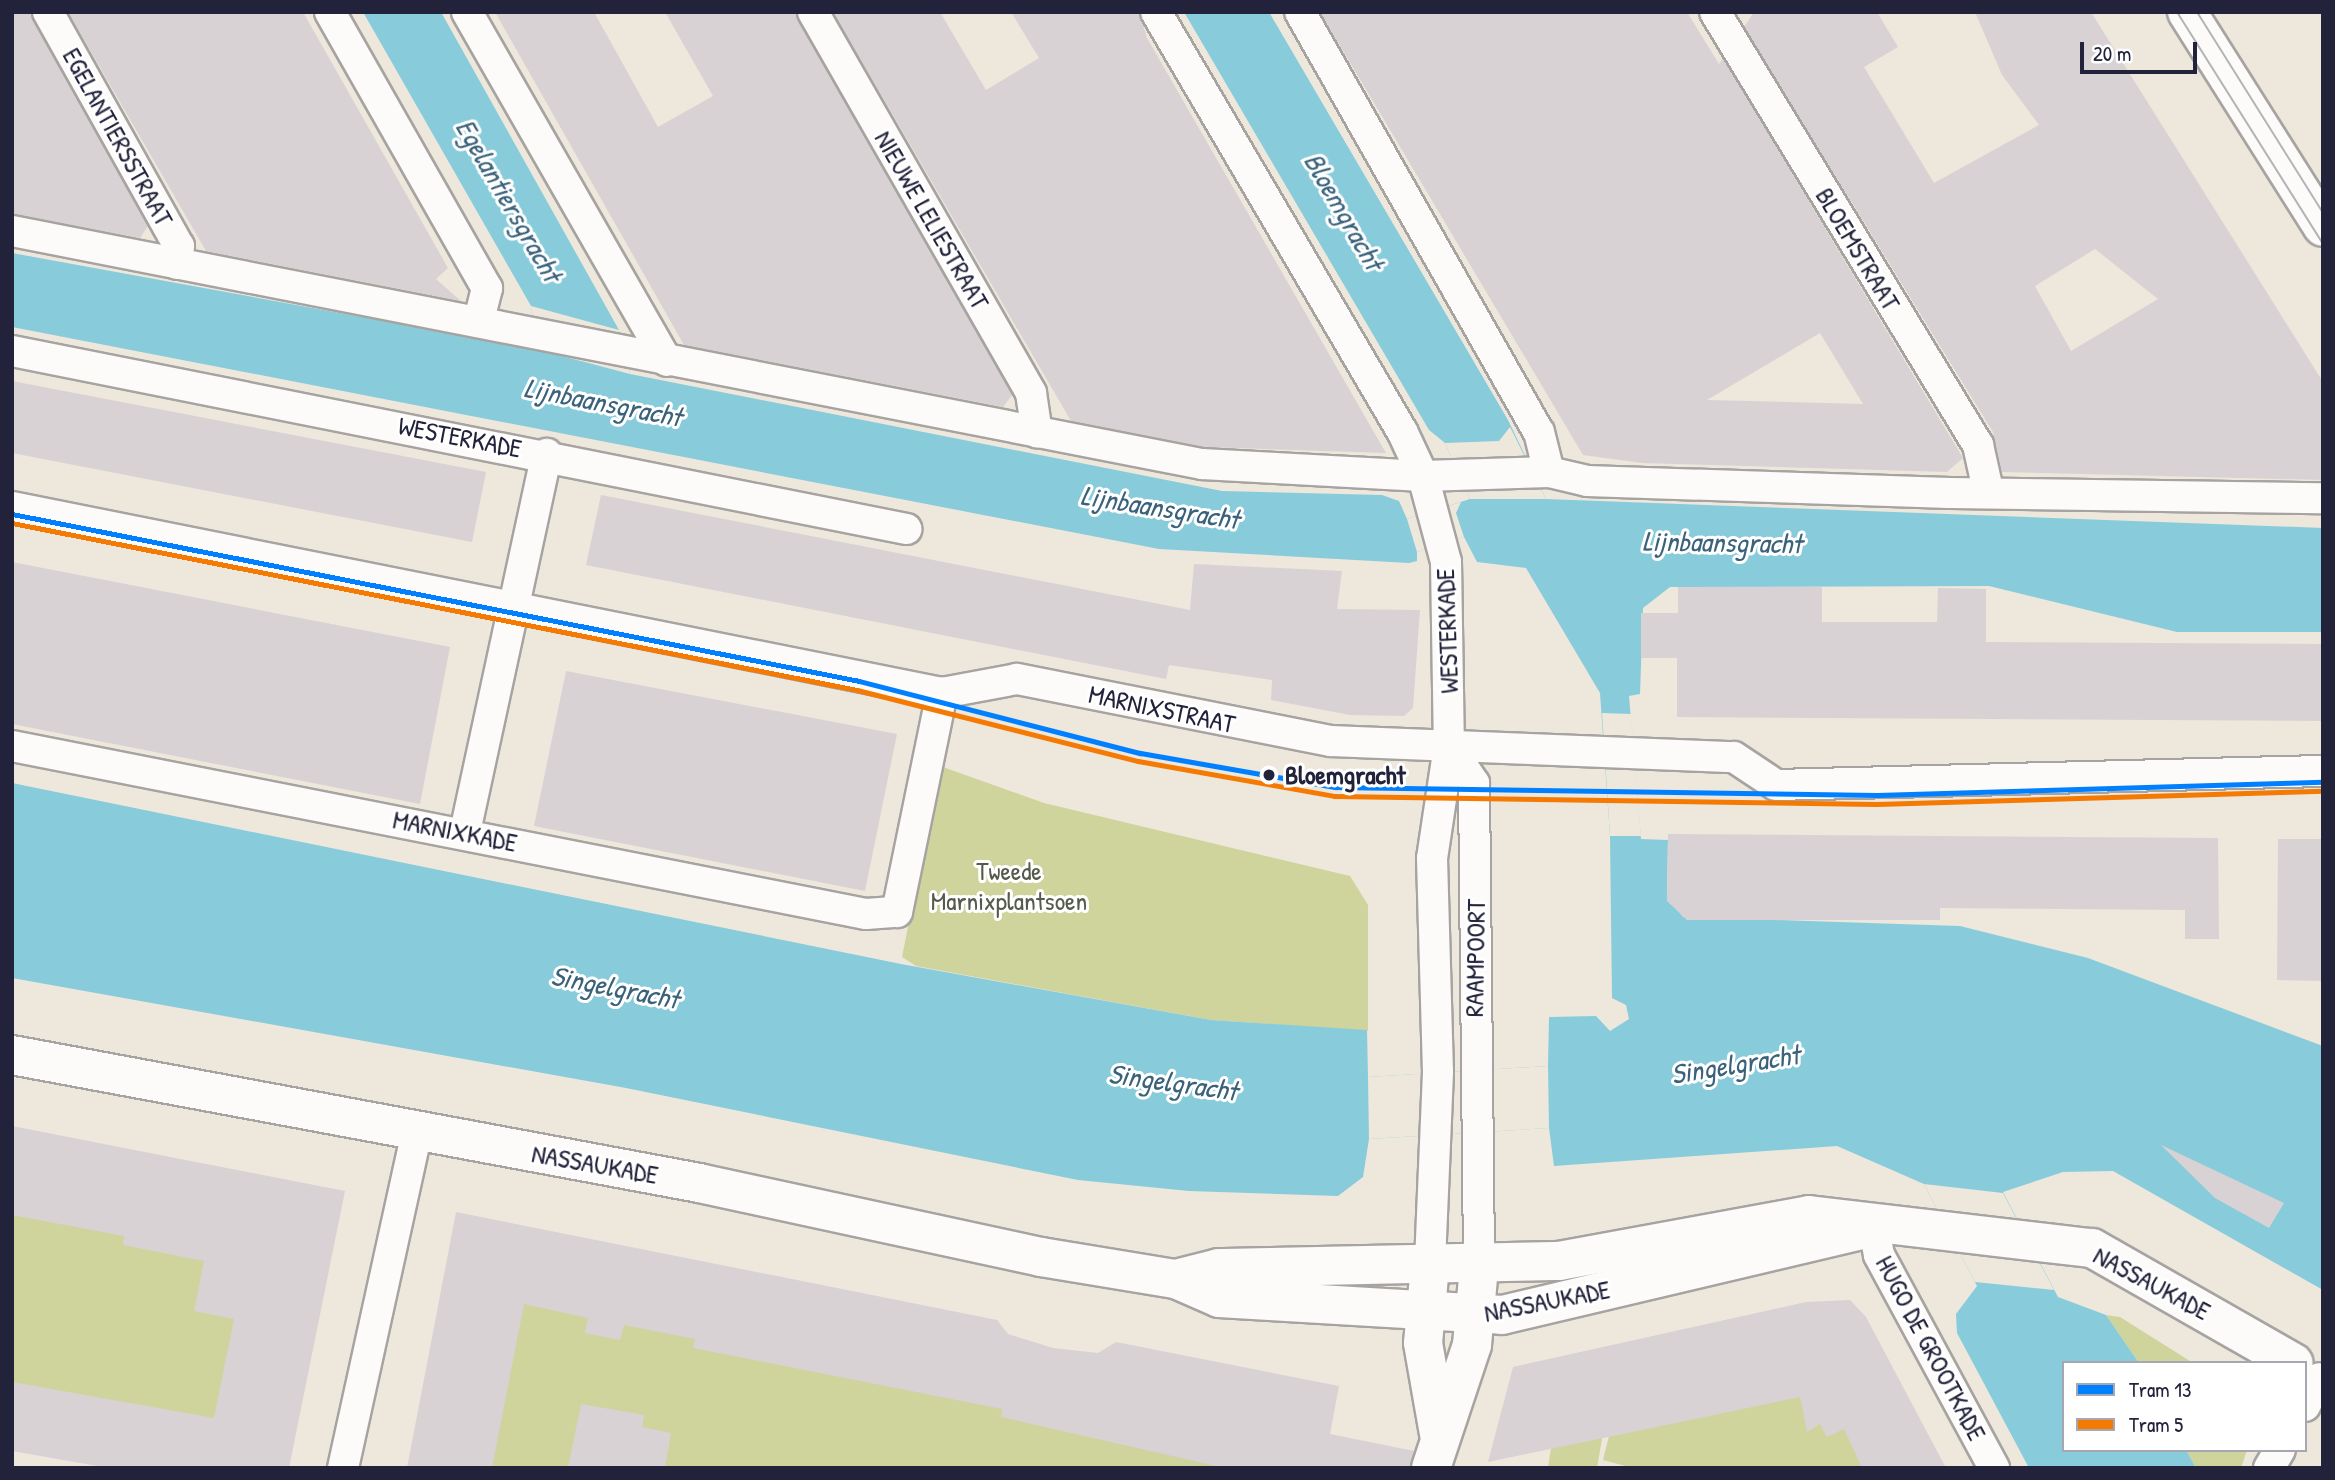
<!DOCTYPE html>
<html>
<head>
<meta charset="utf-8">
<style>
	body { margin:0 }
	#map { position:relative; width:2335px; height:1480px; overflow:hidden; background:#ede7dc; font-family:"Patrick Hand",sans-serif }
	div>[style] { position:absolute }
	[style*='--x'] { left:calc(var(--x)*1px); top:calc(var(--y)*1px); width:calc(var(--w)*1px); rotate:calc(var(--a)*1deg) }
	.green>* { inset:0; background:#ced49c }
	.water>* { inset:0; background:#88ccdb }
	.pier>* { inset:0; background:#ede7dc }
	.building>* { inset:0; background:#d8d2d5 }
	.roads { filter:drop-shadow(2px 0 #a6a3a0) drop-shadow(-2px 0 #a6a3a0) drop-shadow(0 2px #a6a3a0) drop-shadow(0 -2px #a6a3a0) }
	.minor>* { height:30px; margin:-15px; padding:0 15px; transform-origin:15px; border-radius:15px; background:#fcfbfa }
	.tertiary>* { height:38px; margin:-19px; padding:0 19px; transform-origin:19px; border-radius:19px; background:#fcfbfa }
	.secondary>* { height:38px; margin:-19px; padding:0 19px; transform-origin:19px; border-radius:19px; background:#fcfbfa }
	.primary>* { height:38px; margin:-19px; padding:0 19px; transform-origin:19px; border-radius:19px; background:#fcfbfa }
	.tram>* { height:2px; margin:-1px; padding:0 1px; transform-origin:1px; border-radius:1px; background:#b4b3b5 }
	.tram-1>* { height:5px; margin:-2.5px; padding:0 2.5px; transform-origin:2.5px; border-radius:2.5px; background:#007fff }
	.tram-2>* { height:5px; margin:-2.5px; padding:0 2.5px; transform-origin:2.5px; border-radius:2.5px; background:#f47a03 }
	.dots>* { width:19px; height:19px; translate:-50% -50%; box-sizing:border-box; border:4px solid #fff; border-radius:50% }
	span { translate:-50% -50%; white-space:nowrap; text-align:center; line-height:1.15; -webkit-text-stroke:6px #fff; paint-order:stroke }
	.street-label { font-size:26px; color:#22223b }
	.stop-label { font-size:26px; color:#22223b; font-weight:700 }
	.left { translate:0 -50%; text-align:left }
	.park-label { font-size:26px; color:#555b4b }
	.water-label { font-size:28px; color:#3a627b; font-style:italic }
	.frame { position:absolute; inset:0; border:14px solid #22223b; pointer-events:none }
	.legend { position:absolute; left:2062px; top:1361px; width:245px; height:91px; box-sizing:border-box; background:#fff; border:2px solid #a7a7b1; margin:0; padding:9px 12px; list-style:none; font-size:21px; color:#22223b }
	.legend li { display:flex; align-items:center; gap:14px; height:35px }
	.legend b { width:35px; border:2px solid #a7a7b1 }
	.scale { position:absolute; left:2080px; top:42px; width:117px; height:32px; box-sizing:border-box; border:4px solid #22223b; border-top:0; padding-left:9px; font-size:21px; line-height:24px; white-space:nowrap; color:#22223b; -webkit-text-stroke:5px #fff; paint-order:stroke }
</style>
</head>
<body>
<div id="map">
	<div class="green">
		<div style="clip-path:polygon(940px 766px,1044px 803px,1350px 876px,1368px 905px,1368px 1031px,1211px 1020px,916px 966px,902px 957px)"></div>
		<div style="clip-path:polygon(12px 1192px,266px 1239px,223px 1449px,12px 1408px)"></div>
		<div style="clip-path:polygon(500px 1290px,1311px 1468px,476px 1468px)"></div>
		<div style="clip-path:polygon(2106px 1315px,2120px 1317px,2193px 1363px,2139px 1363px)"></div>
		<div style="clip-path:polygon(1812px 1377px,1889px 1468px,1633px 1468px,1603px 1460px,1610px 1432px)"></div>
		<div style="clip-path:polygon(1554px 1428px,1603px 1433px,1597px 1468px,1548px 1468px)"></div>
		<div style="clip-path:polygon(2186px 1450px,2247px 1450px,2241px 1468px,2196px 1468px)"></div>
	</div>
	<div class="water">
		<div style="clip-path:polygon(363px 12px,441px 12px,619px 330px,630px 374px,1222px 491px,1382px 495px,1399px 501px,1407px 519px,1470px 499px,1445px 443px,1429px 430px,1184px 12px,1269px 12px,1508px 420px,1546px 499px,2323px 528px,2323px 632px,2177px 632px,1989px 586px,1670px 587px,1643px 608px,1640px 694px,1629px 696px,1641px 839px,1668px 840px,1667px 895px,1683px 917px,1960px 926px,2088px 958px,2323px 1046px,2323px 1290px,2113px 1171px,2063px 1172px,2003px 1192px,2058px 1297px,2106px 1315px,2139px 1363px,2064px 1363px,2064px 1450px,2186px 1450px,2196px 1468px,2029px 1468px,1957px 1333px,1956px 1314px,1977px 1286px,1924px 1184px,1837px 1146px,1554px 1166px,1549px 1128px,1369px 1139px,1363px 1177px,1338px 1196px,1189px 1191px,1078px 1180px,626px 1088px,12px 978px,12px 783px,901px 964px,1211px 1020px,1367px 1030px,1368px 1077px,1548px 1066px,1549px 1017px,1596px 1016px,1610px 1031px,1629px 1019px,1626px 1005px,1612px 998px,1610px 836px,1600px 693px,1526px 568px,1477px 562px,1464px 537px,1417px 552px,1417px 561px,1409px 563px,1159px 549px,12px 327px,12px 253px,532px 348px,531px 306px)"></div>
	</div>
	<div class="pier">
		<div style="clip-path:polygon(531px 306px,619px 330px,630px 374px,532px 348px)"></div>
		<div style="clip-path:polygon(1510px 427px,1546px 499px,1470px 499px,1445px 443px,1499px 441px)"></div>
		<div style="clip-path:polygon(1461px 502px,1456px 513px,1464px 537px,1417px 552px,1407px 519px)"></div>
		<div style="clip-path:polygon(1602px 713px,1631px 714px,1641px 836px,1610px 836px)"></div>
		<div style="clip-path:polygon(1548px 1066px,1549px 1128px,1369px 1139px,1368px 1077px)"></div>
		<div style="clip-path:polygon(1924px 1184px,2003px 1193px,2054px 1290px,1975px 1282px)"></div>
	</div>
	<div class="building">
		<div style="clip-path:polygon(12px 12px,31px 12px,148px 226px,140px 238px,12px 214px)"></div>
		<div style="clip-path:polygon(68px 12px,303px 12px,448px 268px,436px 279px,461px 301px,206px 251px)"></div>
		<div style="clip-path:polygon(495px 12px,594px 12px,658px 127px,713px 96px,665px 12px,796px 12px,1012px 395px,1003px 407px,684px 345px)"></div>
		<div style="clip-path:polygon(833px 12px,940px 12px,986px 90px,1039px 58px,1011px 12px,1139px 12px,1147px 38px,1386px 453px,1204px 447px,1071px 421px)"></div>
		<div style="clip-path:polygon(evenodd,1320px 12px,1687px 12px,1719px 64px,1723px 58px,1963px 458px,1947px 472px,1642px 463px,1583px 455px,1320px 12px,1820px 333px,1863px 404px,1707px 400px,1820px 333px)"></div>
		<div style="clip-path:polygon(evenodd,1754px 12px,1877px 12px,1898px 47px,1864px 67px,1934px 183px,2039px 125px,2002px 75px,1975px 12px,2091px 12px,2323px 382px,2323px 480px,2002px 472px,1993px 432px,1744px 27px,1754px 12px,2095px 249px,2158px 299px,2071px 351px,2035px 286px,2095px 249px)"></div>
		<div style="clip-path:polygon(12px 381px,486px 472px,472px 542px,12px 453px)"></div>
		<div style="clip-path:polygon(601px 495px,1190px 610px,1194px 564px,1342px 571px,1337px 609px,1420px 610px,1413px 708px,1404px 716px,1350px 715px,1271px 700px,1272px 680px,1169px 665px,1166px 679px,586px 565px)"></div>
		<div style="clip-path:polygon(12px 562px,450px 647px,420px 804px,12px 724px)"></div>
		<div style="clip-path:polygon(1678px 587px,1822px 587px,1822px 622px,1937px 622px,1938px 588px,1986px 589px,1986px 642px,2323px 644px,2323px 721px,1677px 717px,1677px 658px,1641px 658px,1641px 613px,1678px 613px)"></div>
		<div style="clip-path:polygon(566px 671px,897px 734px,865px 891px,534px 826px)"></div>
		<div style="clip-path:polygon(1668px 834px,2218px 838px,2219px 939px,2185px 939px,2185px 910px,1940px 908px,1940px 920px,1687px 920px,1667px 901px)"></div>
		<div style="clip-path:polygon(2278px 839px,2323px 839px,2323px 981px,2277px 980px)"></div>
		<div style="clip-path:polygon(12px 1126px,345px 1191px,289px 1468px,109px 1468px,12px 1451px,12px 1382px,214px 1418px,234px 1319px,194px 1311px,204px 1261px,123px 1245px,124px 1236px,12px 1215px)"></div>
		<div style="clip-path:polygon(2161px 1145px,2284px 1203px,2269px 1228px,2215px 1198px)"></div>
		<div style="clip-path:polygon(456px 1212px,997px 1320px,1008px 1334px,1053px 1348px,1098px 1353px,1116px 1342px,1339px 1386px,1330px 1434px,1414px 1451px,1410px 1468px,1225px 1468px,1001px 1417px,1002px 1409px,693px 1348px,695px 1339px,624px 1325px,620px 1340px,585px 1333px,588px 1318px,524px 1304px,492px 1468px,407px 1468px)"></div>
		<div style="clip-path:polygon(1850px 1300px,1866px 1317px,1946px 1468px,1862px 1468px,1844px 1429px,1827px 1437px,1820px 1424px,1807px 1432px,1800px 1397px,1488px 1462px,1513px 1367px,1806px 1302px)"></div>
		<div style="clip-path:polygon(581px 1404px,644px 1415px,642px 1427px,671px 1433px,665px 1468px,568px 1468px)"></div>
	</div>
	<div class="roads">
		<div class="minor">
			<div style="--x:48;--y:12;--w:268;--a:60.8"></div>
			<div style="--x:179;--y:246;--w:18;--a:96"></div>
			<div style="--x:330;--y:12;--w:318;--a:60.4"></div>
			<div style="--x:487;--y:288;--w:32;--a:104"></div>
			<div style="--x:467;--y:12;--w:402;--a:60.2"></div>
			<div style="--x:813;--y:12;--w:439;--a:60.2"></div>
			<div style="--x:1031;--y:393;--w:40;--a:81.5"></div>
			<div style="--x:1156;--y:12;--w:486;--a:59.6"></div>
			<div style="--x:1402;--y:431;--w:50;--a:65"></div>
			<div style="--x:1423;--y:476;--w:89;--a:75"></div>
			<div style="--x:1446;--y:562;--w:184;--a:89.1"></div>
			<div style="--x:1449;--y:746;--w:113;--a:98.6"></div>
			<div style="--x:1432;--y:858;--w:214;--a:88.4"></div>
			<div style="--x:1438;--y:1072;--w:193;--a:92.4"></div>
			<div style="--x:1300;--y:12;--w:483;--a:60.4"></div>
			<div style="--x:1539;--y:432;--w:41;--a:76"></div>
			<div style="--x:1715;--y:12;--w:507;--a:58.73"></div>
			<div style="--x:1978;--y:445;--w:46;--a:77.5"></div>
			<div style="--x:12;--y:231;--w:1213;--a:11.08"></div>
			<div style="--x:1202;--y:464;--w:221;--a:3.1"></div>
			<div style="--x:1423;--y:476;--w:126;--a:-1.8"></div>
			<div style="--x:1549;--y:472;--w:39;--a:13"></div>
			<div style="--x:1587;--y:481;--w:362;--a:1.9"></div>
			<div style="--x:1949;--y:493;--w:374;--a:0.8"></div>
			<div style="--x:12;--y:351;--w:912;--a:11.26"></div>
			<div style="--x:12;--y:507;--w:948;--a:11.31"></div>
			<div style="--x:942;--y:693;--w:76;--a:-10.6"></div>
			<div style="--x:1017;--y:679;--w:320;--a:11.2"></div>
			<div style="--x:1331;--y:741;--w:403;--a:2.3"></div>
			<div style="--x:1734;--y:757;--w:50;--a:33.7"></div>
			<div style="--x:1776;--y:785;--w:547;--a:-1.47"></div>
			<div style="--x:12;--y:746;--w:870;--a:11.13"></div>
			<div style="--x:866;--y:914;--w:31;--a:-4"></div>
			<div style="--x:897;--y:912;--w:224;--a:-78.4"></div>
			<div style="--x:1449;--y:746;--w:45;--a:56"></div>
			<div style="--x:1474;--y:783;--w:484;--a:89.4"></div>
			<div style="--x:465;--y:832;--w:387;--a:-77.8"></div>
			<div style="--x:1874;--y:1227;--w:28;--a:80"></div>
			<div style="--x:1879;--y:1255;--w:242;--a:61.6"></div>
			<div style="--x:2305;--y:1406;--w:31;--a:-63"></div>
			<div style="--x:343;--y:1468;--w:344;--a:-77.6"></div>
			<div style="--x:2269;--y:1468;--w:21;--a:-59"></div>
		</div>
		<div class="tertiary">
			<div style="--x:2187;--y:12;--w:254;--a:57.7"></div>
		</div>
		<div class="secondary">
			<div style="--x:1430;--y:1265;--w:78;--a:95.1"></div>
			<div style="--x:1423;--y:1343;--w:92;--a:80"></div>
			<div style="--x:1431;--y:1468;--w:130;--a:-71.6"></div>
			<div style="--x:1472;--y:1345;--w:78;--a:-84.9"></div>
		</div>
		<div class="primary">
			<div style="--x:12;--y:1055;--w:699;--a:10.55"></div>
			<div style="--x:699;--y:1183;--w:350;--a:12.2"></div>
			<div style="--x:1041;--y:1257;--w:137;--a:9.3"></div>
			<div style="--x:1176;--y:1279;--w:47;--a:23.8"></div>
			<div style="--x:1219;--y:1298;--w:284;--a:3.4"></div>
			<div style="--x:1502;--y:1315;--w:382;--a:-13.3"></div>
			<div style="--x:1176;--y:1279;--w:44;--a:-14.3"></div>
			<div style="--x:1219;--y:1268;--w:340;--a:-1.2"></div>
			<div style="--x:1559;--y:1261;--w:254;--a:-10.4"></div>
			<div style="--x:1809;--y:1215;--w:285;--a:6.7"></div>
			<div style="--x:2092;--y:1248;--w:232;--a:29.7"></div>
		</div>
	</div>
	<div class="tram">
		<div style="--x:2177;--y:12;--w:274;--a:57.8"></div>
		<div style="--x:2197;--y:12;--w:237;--a:57.9"></div>
	</div>
	<div class="tram-1">
		<div style="--x:12;--y:514;--w:863;--a:11.15"></div>
		<div style="--x:859;--y:681;--w:290;--a:14.4"></div>
		<div style="--x:1140;--y:753;--w:198;--a:9.9"></div>
		<div style="--x:1335;--y:787;--w:542;--a:0.85"></div>
		<div style="--x:1877;--y:795;--w:446;--a:-1.7"></div>
	</div>
	<div class="tram-2">
		<div style="--x:12;--y:523;--w:861;--a:11.18"></div>
		<div style="--x:857;--y:690;--w:290;--a:14.2"></div>
		<div style="--x:1138;--y:761;--w:199;--a:10.1"></div>
		<div style="--x:1334;--y:796;--w:543;--a:0.84"></div>
		<div style="--x:1877;--y:804;--w:446;--a:-1.7"></div>
	</div>
	<div class="dots">
		<div style="left:1269px;top:775px;background:#22223b"></div>
	</div>
	<div class="street-label">
		<span style="left:118px;top:137px;rotate:61deg">EGELANTIERSSTRAAT</span>
		<span style="left:932px;top:220px;rotate:60deg">NIEUWE LELIESTRAAT</span>
		<span style="left:1858px;top:249px;rotate:59deg">BLOEMSTRAAT</span>
		<span style="left:460px;top:437px;rotate:11deg">WESTERKADE</span>
		<span style="left:1447px;top:631px;rotate:-92deg">WESTERKADE</span>
		<span style="left:1162px;top:709px;rotate:12deg">MARNIXSTRAAT</span>
		<span style="left:455px;top:831px;rotate:11deg">MARNIXKADE</span>
		<span style="left:1475px;top:958px;rotate:-89deg">RAAMPOORT</span>
		<span style="left:595px;top:1164px;rotate:10deg">NASSAUKADE</span>
		<span style="left:2152px;top:1283px;rotate:28deg">NASSAUKADE</span>
		<span style="left:1547px;top:1301px;rotate:-11deg">NASSAUKADE</span>
		<span style="left:1931px;top:1348px;rotate:62deg">HUGO DE GROOTKADE</span>
	</div>
	<div class="stop-label">
		<span class="left" style="left:1285px;top:775px">Bloemgracht</span>
	</div>
	<div class="park-label">
		<span style="left:1009px;top:886px">Tweede<br>Marnixplantsoen</span>
	</div>
	<div class="water-label">
		<span style="left:509px;top:200px;rotate:60deg">Egelantiersgracht</span>
		<span style="left:1344px;top:211px;rotate:60deg">Bloemgracht</span>
		<span style="left:603px;top:402px;rotate:11deg">Lijnbaansgracht</span>
		<span style="left:1160px;top:507px;rotate:9deg">Lijnbaansgracht</span>
		<span style="left:1722px;top:542px;rotate:1deg">Lijnbaansgracht</span>
		<span style="left:615px;top:987px;rotate:11deg">Singelgracht</span>
		<span style="left:1735px;top:1064px;rotate:-9deg">Singelgracht</span>
		<span style="left:1173px;top:1082px;rotate:8deg">Singelgracht</span>
	</div>
	<div class="frame"></div>
	<ul class="legend">
	<li><b style="height:9px;background:#007fff"></b>Tram 13</li>
	<li><b style="height:9px;background:#f47a03"></b>Tram 5</li>
	</ul>
	<div class="scale">20 m</div>
</div>
</body>
</html>
